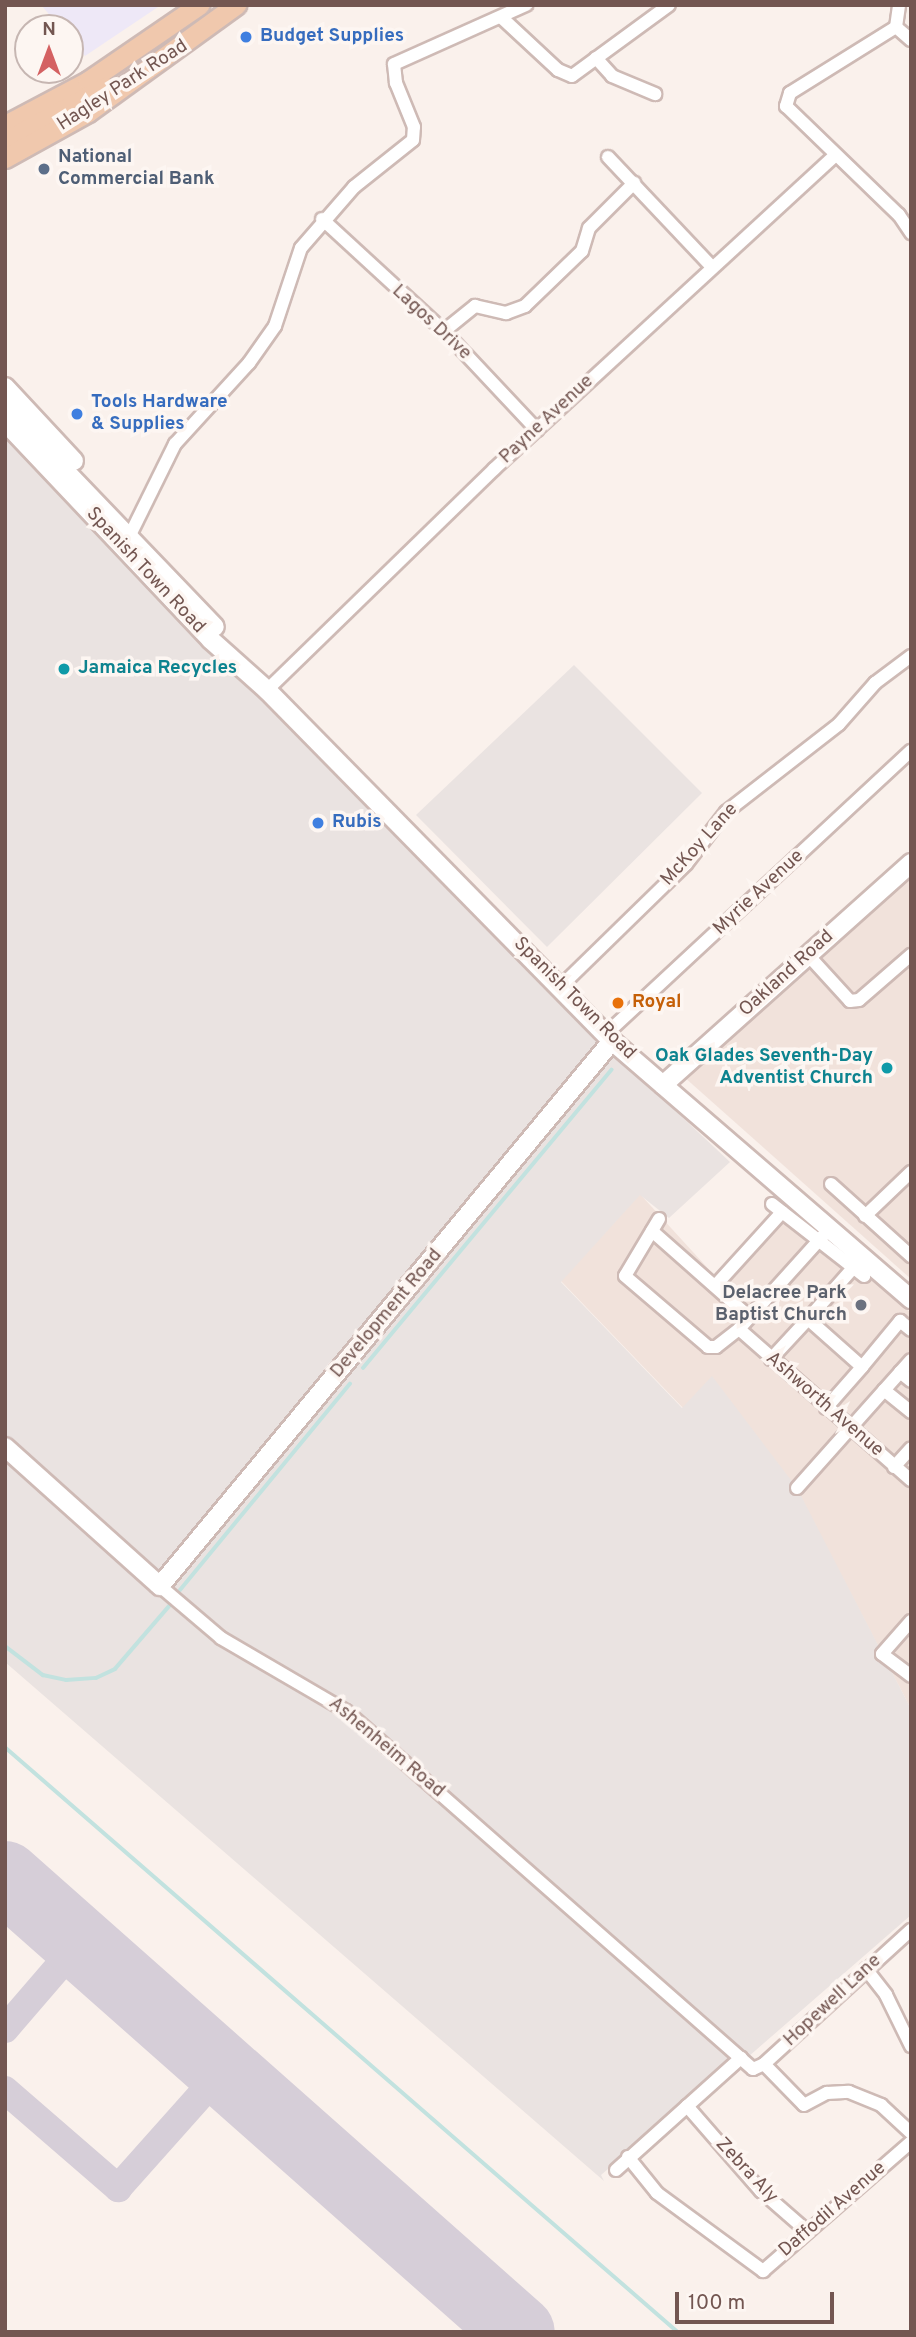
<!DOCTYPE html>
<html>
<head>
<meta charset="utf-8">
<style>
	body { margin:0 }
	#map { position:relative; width:916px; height:2337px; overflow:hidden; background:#faf1ec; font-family:Overpass,sans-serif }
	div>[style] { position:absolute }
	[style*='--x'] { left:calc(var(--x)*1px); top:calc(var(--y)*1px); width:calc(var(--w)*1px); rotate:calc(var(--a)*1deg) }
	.residential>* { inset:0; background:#f1e2db }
	.industrial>* { inset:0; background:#eae3e1 }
	.education>* { inset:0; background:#eee8f7 }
	.stream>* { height:3.5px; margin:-1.75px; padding:0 1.75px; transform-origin:1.75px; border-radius:1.75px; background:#c2e2df }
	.taxiway>* { height:28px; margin:-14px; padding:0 14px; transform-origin:14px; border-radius:14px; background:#d6ced8 }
	.runway>* { height:72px; margin:-36px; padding:0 36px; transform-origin:36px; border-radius:36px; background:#d6ced8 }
	.roads { filter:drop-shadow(2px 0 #cebab5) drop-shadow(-2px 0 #cebab5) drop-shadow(0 2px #cebab5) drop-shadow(0 -2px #cebab5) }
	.street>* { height:12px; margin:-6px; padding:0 6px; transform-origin:6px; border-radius:6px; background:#fff }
	.secondary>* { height:18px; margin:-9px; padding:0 9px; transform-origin:9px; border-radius:9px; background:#fff }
	.primary>* { height:19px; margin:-9.5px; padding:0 9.5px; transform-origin:9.5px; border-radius:9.5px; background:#f0c8ad }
	.dots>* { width:19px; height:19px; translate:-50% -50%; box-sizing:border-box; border:4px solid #fdf6f2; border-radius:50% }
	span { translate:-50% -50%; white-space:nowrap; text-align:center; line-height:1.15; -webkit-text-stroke:7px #fdf6f2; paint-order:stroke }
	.shop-label { font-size:19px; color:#366cbe; font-weight:700 }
	.left { translate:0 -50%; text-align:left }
	.street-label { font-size:19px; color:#735651 }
	.service-label { font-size:19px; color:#4e5e75; font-weight:700 }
	.culture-label { font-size:19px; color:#0d838f; font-weight:700 }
	.right { translate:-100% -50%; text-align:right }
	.food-label { font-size:19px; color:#c56008; font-weight:700 }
	.worship-label { font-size:19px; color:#5b616d; font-weight:700 }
	.frame { position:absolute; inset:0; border:7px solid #735651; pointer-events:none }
	.north { position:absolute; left:14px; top:14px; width:70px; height:70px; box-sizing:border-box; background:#fdf6f2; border:2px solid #c6b6b2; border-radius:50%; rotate:0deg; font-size:19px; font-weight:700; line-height:28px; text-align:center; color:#735651 }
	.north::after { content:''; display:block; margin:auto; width:24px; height:32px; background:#d46162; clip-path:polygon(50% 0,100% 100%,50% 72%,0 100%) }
	.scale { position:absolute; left:675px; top:2292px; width:159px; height:32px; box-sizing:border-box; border:4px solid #735651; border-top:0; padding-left:9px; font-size:21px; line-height:24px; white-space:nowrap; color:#735651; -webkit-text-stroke:5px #fdf6f2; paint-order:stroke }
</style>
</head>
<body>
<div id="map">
	<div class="residential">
		<div style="clip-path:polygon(911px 868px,911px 1279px,683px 1076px)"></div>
		<div style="clip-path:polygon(640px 1194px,714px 1275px,783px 1200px,911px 1313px,911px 1709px,801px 1498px,712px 1377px,683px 1408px,561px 1281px)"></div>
	</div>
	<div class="industrial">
		<div style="clip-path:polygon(5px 434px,602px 1042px,730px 1162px,669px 1218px,640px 1195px,561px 1282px,682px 1408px,712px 1376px,797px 1488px,911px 1709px,911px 1915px,748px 2057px,736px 2059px,601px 2175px,604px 2181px,5px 1662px)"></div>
		<div style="clip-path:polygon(574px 665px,702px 793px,547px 947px,416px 815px)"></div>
	</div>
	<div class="education">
		<div style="clip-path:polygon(41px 5px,161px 5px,85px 56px,70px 39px,70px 28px,61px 28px)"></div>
	</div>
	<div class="stream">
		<div style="--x:363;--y:1368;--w:388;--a:-50.2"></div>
		<div style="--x:180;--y:1590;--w:267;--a:-50.5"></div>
		<div style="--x:5;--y:1646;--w:48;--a:37.3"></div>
		<div style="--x:43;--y:1675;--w:24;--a:12"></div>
		<div style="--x:66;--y:1680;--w:30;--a:-4"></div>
		<div style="--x:96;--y:1678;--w:21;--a:-25"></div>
		<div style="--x:115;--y:1669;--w:84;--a:-49.3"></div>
		<div style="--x:5;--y:1747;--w:892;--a:41"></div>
	</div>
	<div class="taxiway">
		<div style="--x:5;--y:2029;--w:113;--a:-49.3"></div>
		<div style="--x:5;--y:2090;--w:150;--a:40.9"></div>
		<div style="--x:118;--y:2188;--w:158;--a:-48.3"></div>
	</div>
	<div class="runway">
		<div style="--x:5;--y:1877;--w:686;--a:41.52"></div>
	</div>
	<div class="roads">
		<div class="street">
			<div style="--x:501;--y:17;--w:78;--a:42.9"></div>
			<div style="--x:558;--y:70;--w:15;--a:23"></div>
			<div style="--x:572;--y:76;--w:120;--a:-36.2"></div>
			<div style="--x:896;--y:27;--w:125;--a:148.1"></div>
			<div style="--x:790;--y:93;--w:14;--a:107"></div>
			<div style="--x:786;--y:106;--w:157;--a:44"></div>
			<div style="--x:899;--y:215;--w:22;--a:56"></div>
			<div style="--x:896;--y:27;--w:22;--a:-82"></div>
			<div style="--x:896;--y:27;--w:20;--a:41"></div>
			<div style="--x:596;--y:58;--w:24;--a:48"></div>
			<div style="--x:612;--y:76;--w:47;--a:22.7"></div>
			<div style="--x:608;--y:157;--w:150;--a:46.6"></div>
			<div style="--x:322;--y:219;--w:166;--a:42.6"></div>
			<div style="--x:444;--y:331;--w:136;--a:46.8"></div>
			<div style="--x:444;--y:331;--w:40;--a:-39"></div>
			<div style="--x:475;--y:306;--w:32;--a:13"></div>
			<div style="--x:506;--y:313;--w:20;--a:-20"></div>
			<div style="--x:525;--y:306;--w:79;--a:-44"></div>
			<div style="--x:582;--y:251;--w:24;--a:-73"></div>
			<div style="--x:589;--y:228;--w:64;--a:-45"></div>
			<div style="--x:130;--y:535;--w:102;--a:-63.7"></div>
			<div style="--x:175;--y:444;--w:110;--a:-47.6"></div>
			<div style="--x:249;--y:363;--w:45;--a:-54.9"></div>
			<div style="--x:275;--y:326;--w:82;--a:-71.6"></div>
			<div style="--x:301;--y:248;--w:81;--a:-49"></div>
			<div style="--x:354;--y:187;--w:75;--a:-38.5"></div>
			<div style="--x:413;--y:140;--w:13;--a:-86"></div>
			<div style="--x:414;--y:127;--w:48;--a:-112.2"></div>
			<div style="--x:396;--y:83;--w:19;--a:-96"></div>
			<div style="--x:394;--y:64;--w:145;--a:-24.1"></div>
			<div style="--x:267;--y:690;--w:317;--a:-44.2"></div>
			<div style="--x:494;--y:469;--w:462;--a:-42.6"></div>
			<div style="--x:808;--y:955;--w:62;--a:47.6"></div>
			<div style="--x:850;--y:1001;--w:9;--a:-6"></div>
			<div style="--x:859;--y:1000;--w:69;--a:-40.9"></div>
			<div style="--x:559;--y:988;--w:177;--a:-44.3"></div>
			<div style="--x:686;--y:864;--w:66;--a:-52.4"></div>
			<div style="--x:726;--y:812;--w:143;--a:-37.9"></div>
			<div style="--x:839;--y:724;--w:55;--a:-48.7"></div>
			<div style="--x:875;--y:683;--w:45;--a:-36.9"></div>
			<div style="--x:606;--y:1034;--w:416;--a:-42.9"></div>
			<div style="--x:831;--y:1184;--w:108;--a:42"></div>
			<div style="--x:772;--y:1204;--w:117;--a:38"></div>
			<div style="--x:865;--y:1216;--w:64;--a:-43.7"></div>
			<div style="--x:659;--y:1219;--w:66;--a:120.8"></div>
			<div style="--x:625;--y:1276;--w:109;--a:40.5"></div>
			<div style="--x:708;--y:1347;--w:8;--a:0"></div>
			<div style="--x:716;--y:1347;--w:29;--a:-38"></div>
			<div style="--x:739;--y:1329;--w:135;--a:-48"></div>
			<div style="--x:652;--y:1231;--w:128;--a:41.5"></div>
			<div style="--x:853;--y:1268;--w:68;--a:131.4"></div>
			<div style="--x:808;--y:1319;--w:72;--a:41.6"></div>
			<div style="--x:862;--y:1367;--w:60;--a:-50.4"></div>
			<div style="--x:900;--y:1321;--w:14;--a:39"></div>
			<div style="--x:715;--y:1286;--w:100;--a:-47.8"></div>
			<div style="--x:739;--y:1329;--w:229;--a:41.3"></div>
			<div style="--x:771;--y:1359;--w:54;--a:-47.2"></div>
			<div style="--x:900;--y:1372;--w:14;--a:39"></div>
			<div style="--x:884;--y:1390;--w:35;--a:39"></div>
			<div style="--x:826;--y:1408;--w:55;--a:-48.7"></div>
			<div style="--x:894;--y:1467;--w:25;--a:-48"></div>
			<div style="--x:797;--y:1488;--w:171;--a:-48.3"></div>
			<div style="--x:160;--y:1586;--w:80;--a:40.4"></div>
			<div style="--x:221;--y:1638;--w:145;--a:30.3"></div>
			<div style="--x:346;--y:1711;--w:542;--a:41.34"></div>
			<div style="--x:753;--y:2069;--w:12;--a:-24"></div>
			<div style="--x:764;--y:2064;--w:199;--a:-42.4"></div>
			<div style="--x:911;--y:1621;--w:44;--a:131.3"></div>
			<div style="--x:882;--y:1654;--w:36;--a:37"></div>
			<div style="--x:866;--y:1969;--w:33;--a:52"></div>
			<div style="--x:886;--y:1995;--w:57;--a:63.9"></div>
			<div style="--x:764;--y:2064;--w:57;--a:45.7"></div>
			<div style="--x:804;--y:2105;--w:26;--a:-28"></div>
			<div style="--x:827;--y:2093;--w:22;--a:-3"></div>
			<div style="--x:849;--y:2092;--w:35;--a:22"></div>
			<div style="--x:881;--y:2105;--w:41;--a:43"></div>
			<div style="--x:687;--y:2106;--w:113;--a:49"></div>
			<div style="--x:761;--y:2191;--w:62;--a:41.1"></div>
			<div style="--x:628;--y:2157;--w:46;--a:51.1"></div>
			<div style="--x:657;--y:2193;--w:132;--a:36.3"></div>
			<div style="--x:763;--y:2271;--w:196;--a:-41.1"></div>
			<div style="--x:616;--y:2170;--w:168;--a:-41.9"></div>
		</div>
		<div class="secondary">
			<div style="--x:5;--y:387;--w:101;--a:47"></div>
			<div style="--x:5;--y:408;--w:303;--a:46.2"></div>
			<div style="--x:5;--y:422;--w:300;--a:46.6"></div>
			<div style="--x:211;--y:640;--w:75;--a:41.8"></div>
			<div style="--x:267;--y:690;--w:492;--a:45.5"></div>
			<div style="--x:612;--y:1041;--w:395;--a:40.8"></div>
			<div style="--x:663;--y:1085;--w:333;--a:-41.8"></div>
			<div style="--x:5;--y:1447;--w:208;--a:41.9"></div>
			<div style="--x:160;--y:1586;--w:708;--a:-50.33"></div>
		</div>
		<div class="primary">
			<div style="--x:5;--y:125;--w:94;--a:-27.9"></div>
			<div style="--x:88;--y:81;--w:135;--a:-34.4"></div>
			<div style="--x:5;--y:141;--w:114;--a:-28.4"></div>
			<div style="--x:5;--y:158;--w:95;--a:-29"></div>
			<div style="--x:88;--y:112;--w:183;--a:-35.9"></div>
		</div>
	</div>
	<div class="dots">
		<div style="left:246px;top:37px;background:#3f7fe0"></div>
		<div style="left:44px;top:169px;background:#5c6f8a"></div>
		<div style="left:77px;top:414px;background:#3f7fe0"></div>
		<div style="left:64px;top:669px;background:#0f9aa8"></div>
		<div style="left:318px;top:823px;background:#3f7fe0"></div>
		<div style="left:618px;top:1003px;background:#e8710a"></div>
		<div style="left:887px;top:1068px;background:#0f9aa8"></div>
		<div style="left:861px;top:1305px;background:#6b7280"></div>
	</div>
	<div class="shop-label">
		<span class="left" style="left:260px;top:37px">Budget Supplies</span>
		<span class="left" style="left:91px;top:414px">Tools Hardware<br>&amp; Supplies</span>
		<span class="left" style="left:332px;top:823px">Rubis</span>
	</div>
	<div class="street-label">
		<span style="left:123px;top:86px;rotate:-33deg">Hagley Park Road</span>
		<span style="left:431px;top:323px;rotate:43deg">Lagos Drive</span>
		<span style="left:547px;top:420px;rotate:-43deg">Payne Avenue</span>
		<span style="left:145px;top:571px;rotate:47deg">Spanish Town Road</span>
		<span style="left:700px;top:845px;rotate:-48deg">McKoy Lane</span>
		<span style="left:759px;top:893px;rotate:-43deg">Myrie Avenue</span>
		<span style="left:787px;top:974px;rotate:-42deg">Oakland Road</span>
		<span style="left:574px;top:999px;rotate:45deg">Spanish Town Road</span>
		<span style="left:387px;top:1314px;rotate:-50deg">Development Road</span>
		<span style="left:824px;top:1405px;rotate:41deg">Ashworth Avenue</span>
		<span style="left:386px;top:1748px;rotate:40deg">Ashenheim Road</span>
		<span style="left:833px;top:2001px;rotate:-43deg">Hopewell Lane</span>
		<span style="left:746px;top:2171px;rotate:47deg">Zebra Aly</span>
		<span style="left:833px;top:2210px;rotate:-41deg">Daffodil Avenue</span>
	</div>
	<div class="service-label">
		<span class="left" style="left:58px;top:169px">National<br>Commercial Bank</span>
	</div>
	<div class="culture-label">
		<span class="left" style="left:78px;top:669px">Jamaica Recycles</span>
		<span class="right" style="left:873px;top:1068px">Oak Glades Seventh-Day<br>Adventist Church</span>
	</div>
	<div class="food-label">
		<span class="left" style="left:632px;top:1003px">Royal</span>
	</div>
	<div class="worship-label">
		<span class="right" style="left:847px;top:1305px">Delacree Park<br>Baptist Church</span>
	</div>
	<div class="frame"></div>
	<div class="north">N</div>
	<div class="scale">100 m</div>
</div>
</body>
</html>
